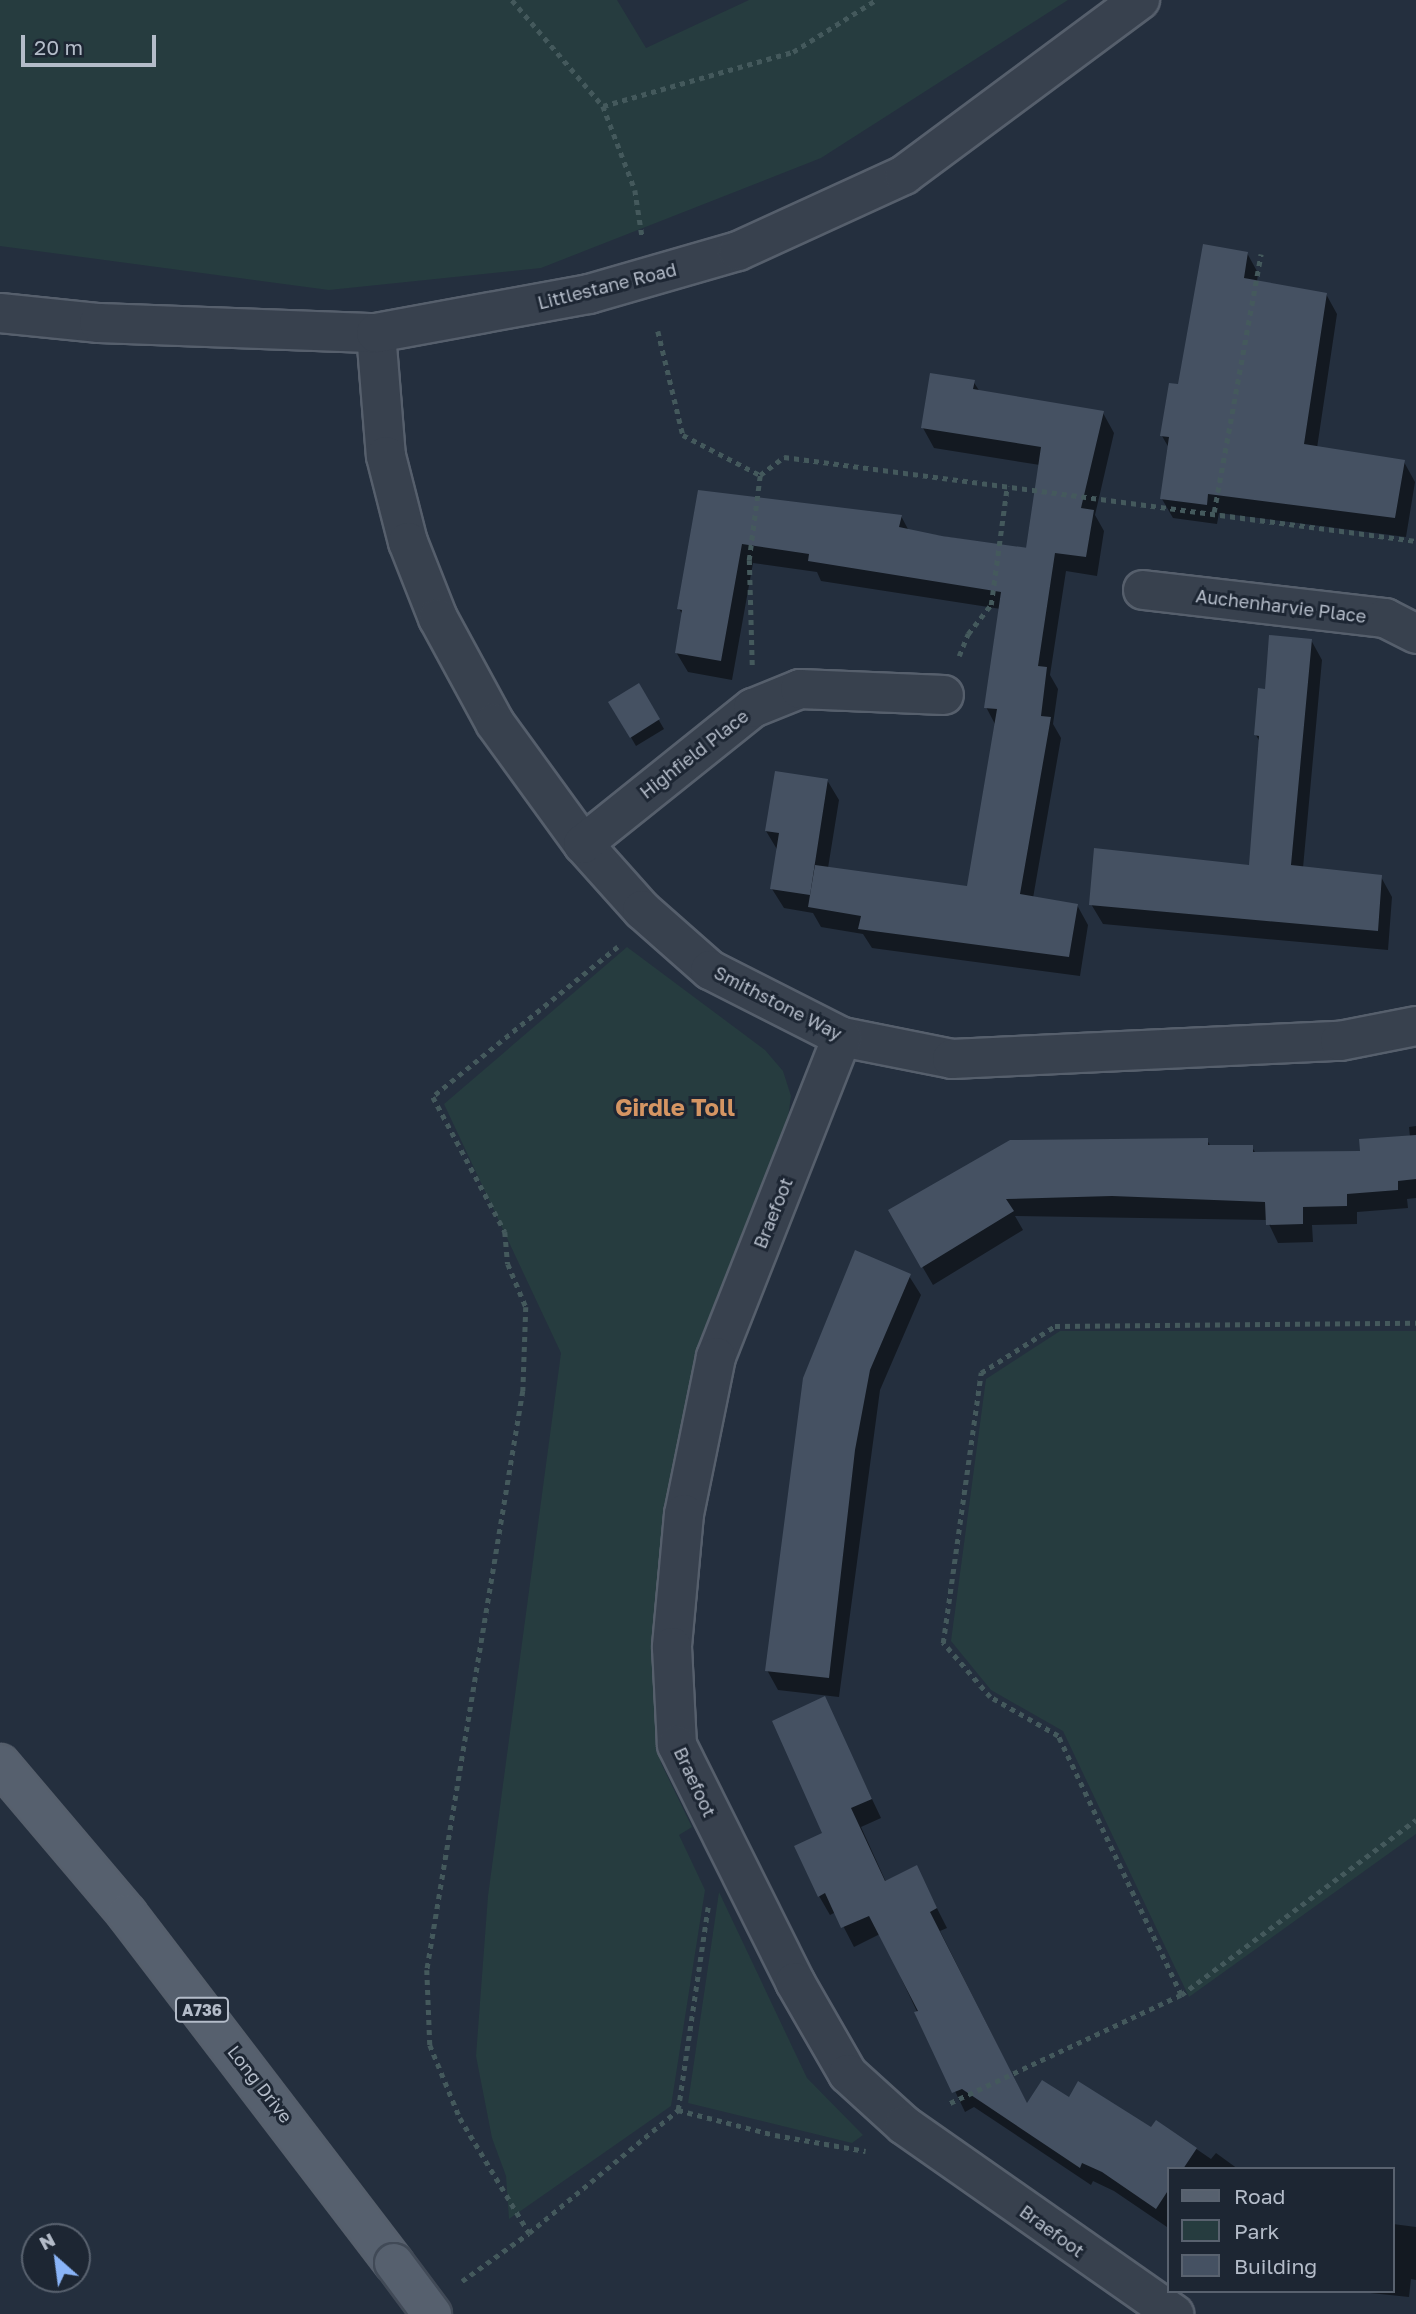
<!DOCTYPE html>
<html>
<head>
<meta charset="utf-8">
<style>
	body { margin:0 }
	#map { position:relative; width:1416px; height:2314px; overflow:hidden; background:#242f3e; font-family:"Golos Text",sans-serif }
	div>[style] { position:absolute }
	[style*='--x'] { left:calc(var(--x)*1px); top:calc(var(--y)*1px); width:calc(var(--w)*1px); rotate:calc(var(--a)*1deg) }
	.green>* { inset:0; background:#263c3f }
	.shadow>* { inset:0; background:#0007 }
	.building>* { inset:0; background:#455162 }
	.path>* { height:4.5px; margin-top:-2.25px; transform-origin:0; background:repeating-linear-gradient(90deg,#44595c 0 5px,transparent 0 10px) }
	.roads { filter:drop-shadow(2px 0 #565f6c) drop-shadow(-2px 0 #565f6c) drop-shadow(0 2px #565f6c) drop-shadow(0 -2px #565f6c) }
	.minor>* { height:38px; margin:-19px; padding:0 19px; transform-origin:19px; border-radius:19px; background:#38414e }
	.tertiary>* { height:38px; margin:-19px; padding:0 19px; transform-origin:19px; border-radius:19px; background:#38414e }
	.primary>* { height:38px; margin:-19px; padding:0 19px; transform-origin:19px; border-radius:19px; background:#56606e }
	.bridges { filter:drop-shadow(2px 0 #414a57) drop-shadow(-2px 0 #414a57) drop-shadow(0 2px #414a57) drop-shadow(0 -2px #414a57) }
	.primary-bridge>* { height:38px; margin:-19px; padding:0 19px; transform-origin:19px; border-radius:19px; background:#56606e }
	span { translate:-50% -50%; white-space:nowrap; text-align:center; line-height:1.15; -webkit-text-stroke:6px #1d2633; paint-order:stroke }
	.shield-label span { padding:2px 5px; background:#1d2633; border:2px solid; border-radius:5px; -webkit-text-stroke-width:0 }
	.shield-label { font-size:16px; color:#b4bcc9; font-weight:700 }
	.street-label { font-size:18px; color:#b4bcc9 }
	.district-label { font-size:24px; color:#d59563; font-weight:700 }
	.legend { position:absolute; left:1167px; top:2167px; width:228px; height:126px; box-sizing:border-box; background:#1d2633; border:2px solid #59626f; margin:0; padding:9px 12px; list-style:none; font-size:21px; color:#b4bcc9 }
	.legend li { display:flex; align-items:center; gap:14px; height:35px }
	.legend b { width:35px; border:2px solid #59626f }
	.north { position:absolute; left:21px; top:2223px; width:70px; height:70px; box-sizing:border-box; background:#1d2633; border:2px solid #59626f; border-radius:50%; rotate:332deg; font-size:19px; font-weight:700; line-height:28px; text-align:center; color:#b4bcc9 }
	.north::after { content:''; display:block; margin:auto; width:24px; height:32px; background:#8ab4f8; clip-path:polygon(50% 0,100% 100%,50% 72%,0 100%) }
	.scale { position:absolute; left:21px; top:35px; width:135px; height:32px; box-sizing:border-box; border:4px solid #b4bcc9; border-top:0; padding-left:9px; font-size:21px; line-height:24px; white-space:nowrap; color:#b4bcc9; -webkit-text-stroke:5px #1d2633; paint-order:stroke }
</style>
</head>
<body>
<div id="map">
	<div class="green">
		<div style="clip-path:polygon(0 0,617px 0,646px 48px,749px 0,1068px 0,821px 158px,541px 268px,329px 290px,0 246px)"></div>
		<div style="clip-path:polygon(627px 947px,765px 1050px,783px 1071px,791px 1096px,784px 1146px,668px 1581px,654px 1691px,661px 1763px,692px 1827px,679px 1835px,705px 1890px,671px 2106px,509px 2219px,506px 2176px,492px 2138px,476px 2056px,488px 1896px,561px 1353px,444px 1104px)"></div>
		<div style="clip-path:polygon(1060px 1331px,1416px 1331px,1416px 1834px,1189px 1997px,1063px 1731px,991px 1690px,951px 1641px,986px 1379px)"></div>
		<div style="clip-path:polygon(719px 1892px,807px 2078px,863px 2135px,852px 2143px,688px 2103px)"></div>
	</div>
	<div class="shadow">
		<div style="clip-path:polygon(1247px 253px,1258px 273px,1257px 282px,1326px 294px,1337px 314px,1317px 448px,1404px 462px,1415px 482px,1406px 537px,1219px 513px,1217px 524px,1173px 518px,1162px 499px,1169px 448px,1162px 436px,1180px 386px)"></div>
		<div style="clip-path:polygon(973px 381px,980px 392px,1103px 413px,1114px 433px,1095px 515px,1104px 531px,1097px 576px,1066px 571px,1050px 675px,1058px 689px,1053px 724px,1061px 738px,1033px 898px,1077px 905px,1088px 925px,1080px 976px,872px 948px,863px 934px,821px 927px,813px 913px,784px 908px,772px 889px,778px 851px,766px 831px,827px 780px,839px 800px,828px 868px,969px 888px,996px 726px,986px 707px,1001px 609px,821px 581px,817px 572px,753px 563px,732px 680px,688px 672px,676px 652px,683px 615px,679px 609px,699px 492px,901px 516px,909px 531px,1029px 550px,1040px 465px,934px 448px,923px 428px)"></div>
		<div style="clip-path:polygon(1311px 640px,1322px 660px,1303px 868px,1381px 877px,1392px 897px,1388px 950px,1103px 924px,1091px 904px,1250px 867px,1260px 742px,1256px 735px,1267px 691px)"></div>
		<div style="clip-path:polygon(639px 686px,664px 729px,636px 746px,611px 703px)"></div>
		<div style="clip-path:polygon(1416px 1126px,1416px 1198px,1407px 1199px,1408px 1208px,1357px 1212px,1357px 1224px,1312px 1225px,1313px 1242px,1278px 1243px,1267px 1220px,1015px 1216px,1023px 1230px,933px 1285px,890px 1211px,1207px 1140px,1211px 1147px,1252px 1147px,1256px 1154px,1362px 1153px,1410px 1137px,1409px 1127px)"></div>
		<div style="clip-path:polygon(909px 1276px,921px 1295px,880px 1390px,839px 1697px,778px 1690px,767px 1670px,804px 1379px)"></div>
		<div style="clip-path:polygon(824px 1698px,881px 1818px,861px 1827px,886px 1882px,916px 1867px,947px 1928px,940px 1931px,1028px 2106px,1069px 2099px,1152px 2129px,1157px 2122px,1211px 2159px,1216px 2153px,1238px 2169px,1169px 2169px,1167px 2227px,1114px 2191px,1093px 2181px,1091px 2185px,974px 2107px,965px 2112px,880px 1934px,854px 1947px,836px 1912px,830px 1915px,819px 1896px,824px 1834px)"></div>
		<div style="clip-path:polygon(1393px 2224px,1416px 2227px,1416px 2280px,1411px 2279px,1409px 2297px,1351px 2291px,1393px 2291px)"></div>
	</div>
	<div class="building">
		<div style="clip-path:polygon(1203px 244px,1248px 252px,1244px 278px,1327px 293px,1304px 444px,1405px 460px,1395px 518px,1208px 494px,1207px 505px,1160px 499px,1169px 437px,1160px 436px,1169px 383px,1178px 384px)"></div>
		<div style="clip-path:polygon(930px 373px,975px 380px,973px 389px,1104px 411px,1081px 508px,1094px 510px,1086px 557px,1055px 553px,1038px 666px,1047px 667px,1041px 716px,1051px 717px,1020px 894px,1078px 904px,1069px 957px,858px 929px,861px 916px,808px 907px,815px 865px,967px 886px,997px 709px,984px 708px,1001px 592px,808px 561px,809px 554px,742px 544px,721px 661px,675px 653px,682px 610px,677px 609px,698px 490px,902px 515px,899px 527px,942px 536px,1042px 550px,1026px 548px,1041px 447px,921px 428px)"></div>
		<div style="clip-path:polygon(1269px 635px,1312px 639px,1291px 865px,1382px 875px,1378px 931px,1089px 905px,1094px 848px,1249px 865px,1259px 736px,1254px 735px,1258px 688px,1265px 689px)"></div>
		<div style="clip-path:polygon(639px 683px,660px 719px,630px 738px,608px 702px)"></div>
		<div style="clip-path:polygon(775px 771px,828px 779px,810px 895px,770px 889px,779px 833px,765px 831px)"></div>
		<div style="clip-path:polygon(1416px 1135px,1416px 1179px,1398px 1181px,1398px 1190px,1347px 1194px,1347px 1206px,1303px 1207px,1303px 1224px,1266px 1225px,1265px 1202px,1112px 1196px,1006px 1199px,1014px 1211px,921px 1268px,888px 1210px,1010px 1140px,1208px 1138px,1208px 1145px,1253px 1145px,1253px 1152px,1360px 1151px,1359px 1139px)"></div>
		<div style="clip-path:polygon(855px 1250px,911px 1274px,870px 1370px,855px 1450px,829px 1678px,765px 1671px,803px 1378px)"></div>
		<div style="clip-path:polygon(825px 1696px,872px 1799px,851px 1808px,885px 1881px,917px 1865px,937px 1908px,930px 1912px,1027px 2103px,1042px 2080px,1069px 2097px,1078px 2081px,1151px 2127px,1156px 2120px,1197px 2148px,1183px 2169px,1169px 2169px,1169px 2189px,1156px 2209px,1102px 2172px,1082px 2163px,1080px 2168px,962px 2089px,952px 2093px,914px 2012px,918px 2011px,869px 1916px,841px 1928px,825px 1893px,818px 1897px,794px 1846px,822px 1833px,772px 1721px)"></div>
	</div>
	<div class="path">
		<div style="--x:512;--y:0;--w:140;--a:49.4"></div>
		<div style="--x:603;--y:106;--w:90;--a:69.1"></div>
		<div style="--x:635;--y:190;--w:46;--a:81.2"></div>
		<div style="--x:603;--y:106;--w:198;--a:-15.9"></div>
		<div style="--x:793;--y:52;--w:98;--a:-32.1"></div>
		<div style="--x:658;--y:331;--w:107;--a:76.5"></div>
		<div style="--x:683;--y:435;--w:87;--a:27.5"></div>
		<div style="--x:1214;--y:512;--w:262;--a:-79.7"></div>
		<div style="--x:959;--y:656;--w:24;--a:-68"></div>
		<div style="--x:968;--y:634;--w:37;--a:-52"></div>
		<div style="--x:991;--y:605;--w:120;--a:-82.3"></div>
		<div style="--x:752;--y:665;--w:105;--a:-91.6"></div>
		<div style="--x:749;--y:560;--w:86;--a:-82.6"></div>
		<div style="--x:760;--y:475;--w:30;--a:-37"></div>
		<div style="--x:784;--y:457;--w:638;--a:7.57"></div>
		<div style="--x:618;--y:947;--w:238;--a:141"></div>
		<div style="--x:433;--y:1097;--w:153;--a:61.9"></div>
		<div style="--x:505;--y:1232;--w:32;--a:85"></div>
		<div style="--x:508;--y:1264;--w:47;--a:67.3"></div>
		<div style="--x:526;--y:1307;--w:84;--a:92"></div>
		<div style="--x:523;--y:1391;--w:587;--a:99.41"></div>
		<div style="--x:427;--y:1970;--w:75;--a:87.7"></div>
		<div style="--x:430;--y:2045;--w:79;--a:67.7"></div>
		<div style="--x:460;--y:2118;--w:134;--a:59"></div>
		<div style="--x:529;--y:2233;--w:193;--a:-39.5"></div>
		<div style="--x:678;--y:2110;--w:100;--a:14.5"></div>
		<div style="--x:775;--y:2135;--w:92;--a:10"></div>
		<div style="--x:1181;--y:1995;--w:287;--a:-115.4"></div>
		<div style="--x:1058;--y:1736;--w:78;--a:-150.2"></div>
		<div style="--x:990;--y:1697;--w:72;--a:-131"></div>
		<div style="--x:943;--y:1643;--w:273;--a:-82"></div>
		<div style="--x:981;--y:1373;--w:88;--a:-32.4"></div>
		<div style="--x:1055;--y:1326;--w:361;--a:-0.5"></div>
		<div style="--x:950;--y:2103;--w:255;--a:-25.1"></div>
		<div style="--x:1181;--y:1995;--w:293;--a:-36.7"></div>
		<div style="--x:678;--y:2110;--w:205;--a:-81.6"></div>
		<div style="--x:462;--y:2281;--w:82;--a:-35.6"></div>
	</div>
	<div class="roads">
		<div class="minor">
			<div style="--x:376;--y:333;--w:123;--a:85.4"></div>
			<div style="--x:386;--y:456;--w:89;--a:75.7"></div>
			<div style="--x:408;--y:542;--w:82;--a:68.5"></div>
			<div style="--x:438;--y:618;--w:119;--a:61.5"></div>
			<div style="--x:495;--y:723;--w:150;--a:54"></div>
			<div style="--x:583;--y:844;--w:89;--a:48.2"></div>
			<div style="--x:642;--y:910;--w:91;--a:41.4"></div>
			<div style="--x:710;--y:970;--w:148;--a:26.9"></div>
			<div style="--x:842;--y:1037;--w:112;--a:11.3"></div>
			<div style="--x:952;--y:1059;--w:388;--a:-2.7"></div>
			<div style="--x:1340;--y:1041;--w:77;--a:-11.2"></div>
			<div style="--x:1143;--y:590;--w:244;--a:6.6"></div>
			<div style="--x:1385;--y:618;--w:35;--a:27"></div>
			<div style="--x:583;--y:844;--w:218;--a:-38.7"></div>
			<div style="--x:753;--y:708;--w:51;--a:-22"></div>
			<div style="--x:800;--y:689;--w:144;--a:2.4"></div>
			<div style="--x:842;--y:1037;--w:344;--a:111.5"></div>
			<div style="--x:716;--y:1357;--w:160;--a:101.5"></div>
			<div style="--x:684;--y:1514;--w:134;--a:95.2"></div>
			<div style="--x:672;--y:1647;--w:98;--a:87.1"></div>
			<div style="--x:677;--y:1745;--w:265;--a:63.5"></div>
			<div style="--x:795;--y:1982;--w:106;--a:60.1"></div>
			<div style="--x:848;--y:2074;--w:76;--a:42.3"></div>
			<div style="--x:904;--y:2125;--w:330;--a:35"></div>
		</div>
		<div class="tertiary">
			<div style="--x:0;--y:313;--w:100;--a:5.8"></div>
			<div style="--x:99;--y:323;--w:277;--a:2.1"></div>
			<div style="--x:376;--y:333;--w:217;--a:-10.4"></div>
			<div style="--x:589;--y:294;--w:155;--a:-16.1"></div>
			<div style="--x:738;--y:251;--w:183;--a:-24.6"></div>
			<div style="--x:904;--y:175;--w:294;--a:-36.6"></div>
		</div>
		<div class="primary">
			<div style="--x:0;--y:1764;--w:197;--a:49.7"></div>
			<div style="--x:127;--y:1914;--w:439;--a:52.6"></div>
		</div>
	</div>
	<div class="bridges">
		<div class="primary-bridge">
			<div style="--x:394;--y:2263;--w:64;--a:53.3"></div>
		</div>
	</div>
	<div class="shield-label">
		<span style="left:202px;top:2010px">A736</span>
	</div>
	<div class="street-label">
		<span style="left:607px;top:286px;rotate:-14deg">Littlestane Road</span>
		<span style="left:1281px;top:606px;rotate:7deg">Auchenharvie Place</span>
		<span style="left:694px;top:754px;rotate:-38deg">Highfield Place</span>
		<span style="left:778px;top:1003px;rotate:27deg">Smithstone Way</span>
		<span style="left:773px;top:1213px;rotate:-68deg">Braefoot</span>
		<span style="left:695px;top:1782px;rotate:65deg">Braefoot</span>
		<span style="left:260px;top:2084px;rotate:52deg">Long Drive</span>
		<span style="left:1052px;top:2231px;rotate:36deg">Braefoot</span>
	</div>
	<div class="district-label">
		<span style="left:675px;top:1107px">Girdle Toll</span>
	</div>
	<ul class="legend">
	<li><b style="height:9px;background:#56606e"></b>Road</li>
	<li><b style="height:19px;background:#263c3f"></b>Park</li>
	<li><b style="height:19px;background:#455162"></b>Building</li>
	</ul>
	<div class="north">N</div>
	<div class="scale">20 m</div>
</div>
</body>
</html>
